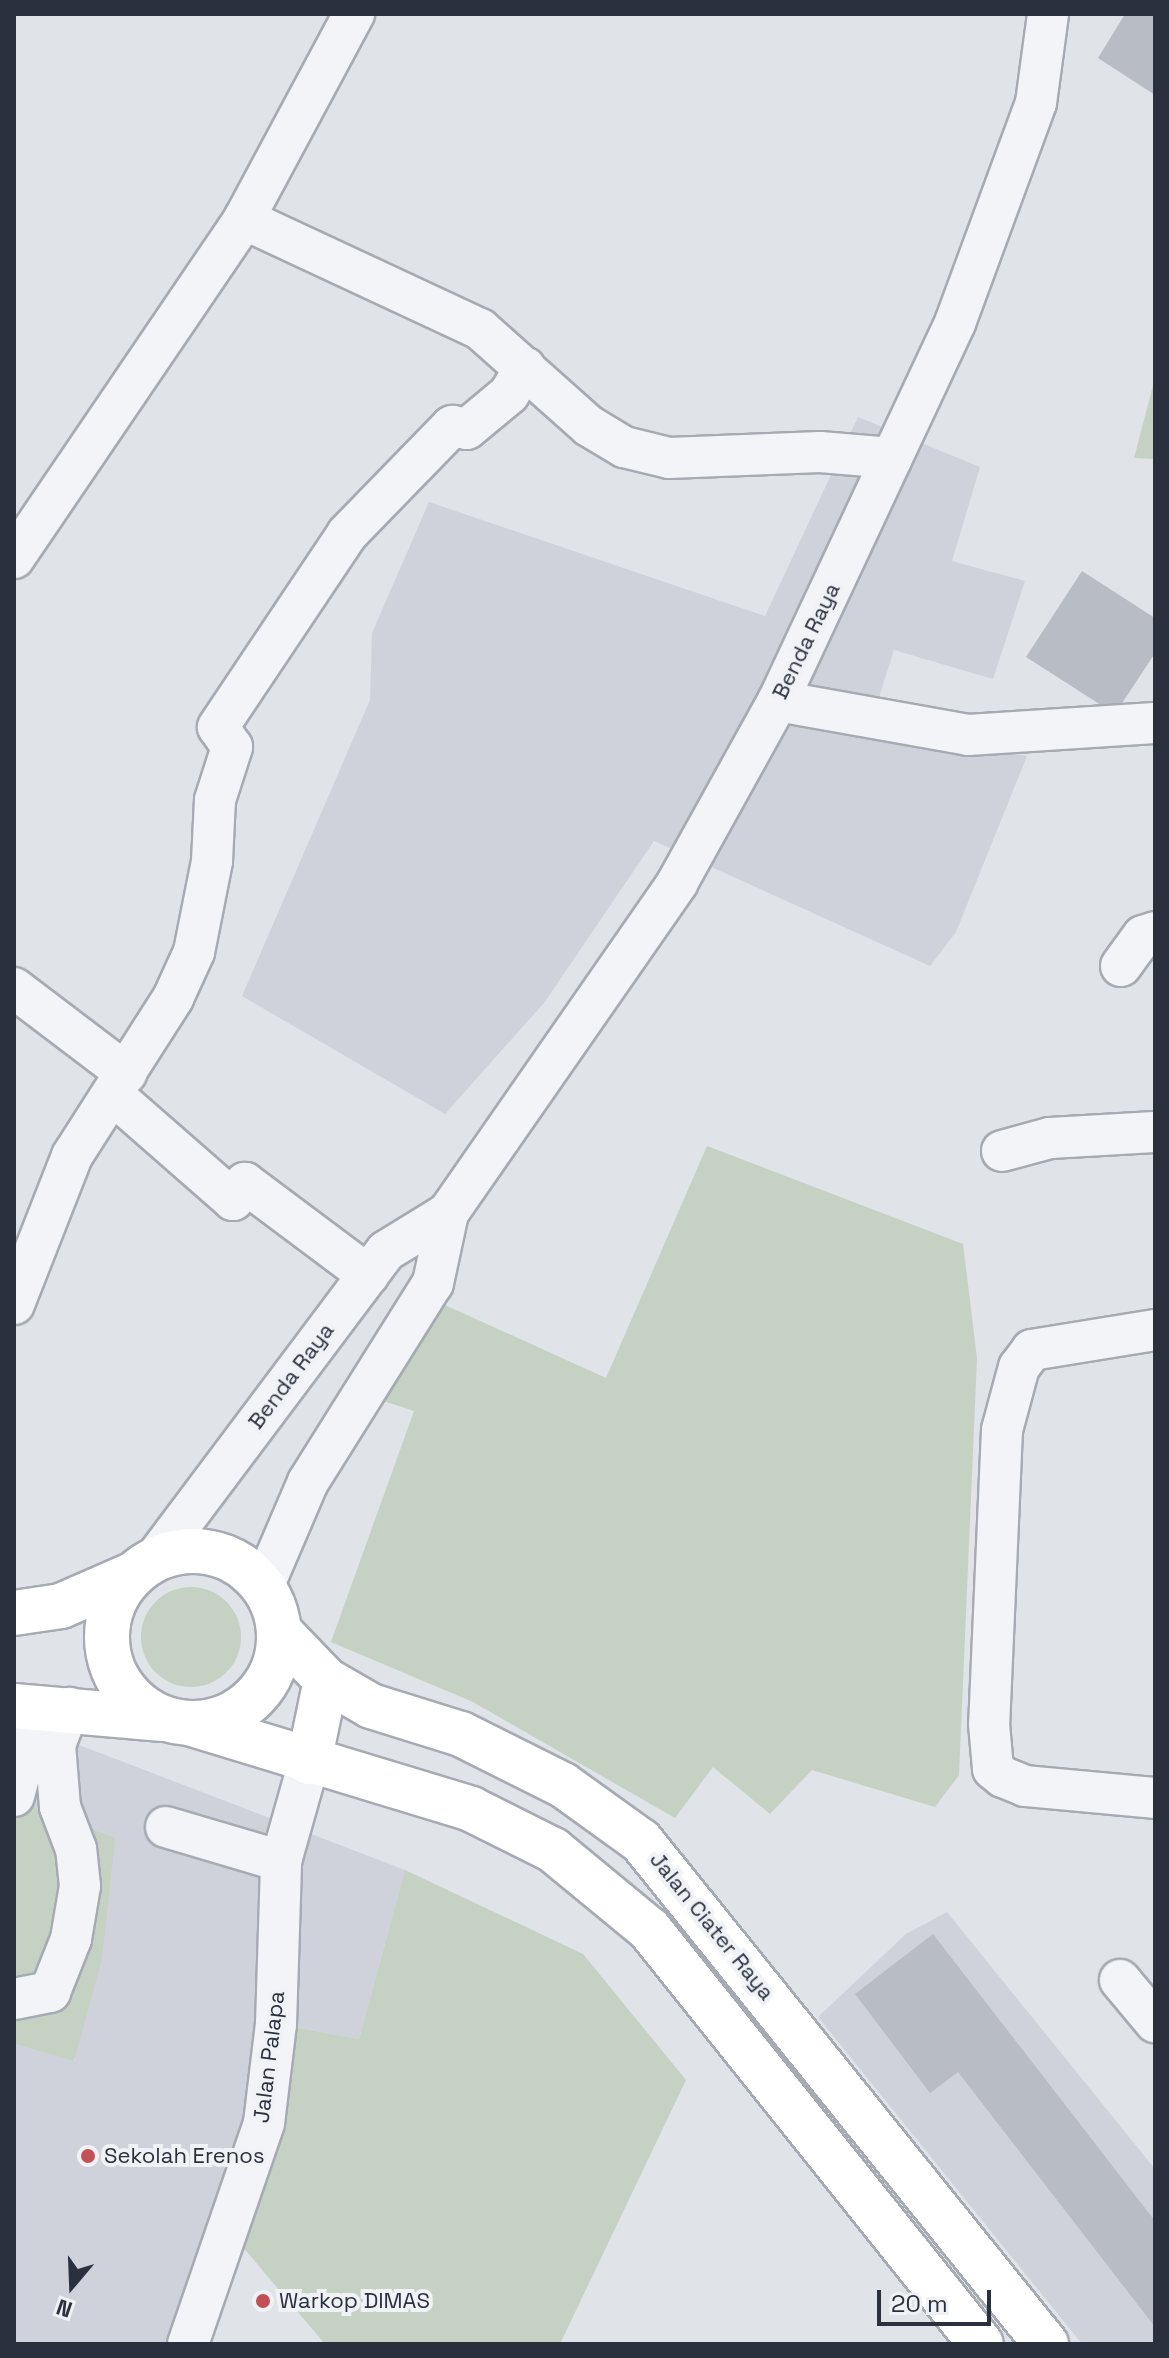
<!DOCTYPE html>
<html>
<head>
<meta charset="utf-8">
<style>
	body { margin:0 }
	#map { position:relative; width:1169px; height:2358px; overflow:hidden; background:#e0e3e8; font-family:"Space Grotesk",sans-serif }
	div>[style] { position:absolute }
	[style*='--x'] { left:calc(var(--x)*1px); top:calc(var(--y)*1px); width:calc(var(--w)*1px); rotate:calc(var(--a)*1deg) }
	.built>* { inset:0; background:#cfd2da }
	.green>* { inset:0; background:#c5d1c2 }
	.round { border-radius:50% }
	.building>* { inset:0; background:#b8bcc4 }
	.roads { filter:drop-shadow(2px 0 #a6aab2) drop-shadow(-2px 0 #a6aab2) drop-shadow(0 2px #a6aab2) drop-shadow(0 -2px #a6aab2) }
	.minor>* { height:40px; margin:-20px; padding:0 20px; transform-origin:20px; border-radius:20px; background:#f3f4f7 }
	.major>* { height:44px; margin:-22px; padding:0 22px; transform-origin:22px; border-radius:22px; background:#fff }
	.major>.ring { margin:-22px; padding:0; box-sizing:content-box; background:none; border:44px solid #fff; border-radius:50% }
	.dots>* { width:22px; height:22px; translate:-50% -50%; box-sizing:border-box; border:4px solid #f0f2f6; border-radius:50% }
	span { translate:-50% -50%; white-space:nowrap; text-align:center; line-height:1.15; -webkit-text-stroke:8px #f0f2f6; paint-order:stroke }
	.street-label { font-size:22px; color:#2a303e }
	.poi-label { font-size:22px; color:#2a303e }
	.left { translate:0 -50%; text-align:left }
	.frame { position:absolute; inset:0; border:16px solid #2a303e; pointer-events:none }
	.north { position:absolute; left:32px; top:2246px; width:80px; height:80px; -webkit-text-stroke:6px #f0f2f6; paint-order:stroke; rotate:199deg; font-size:22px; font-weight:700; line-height:32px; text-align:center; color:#2a303e }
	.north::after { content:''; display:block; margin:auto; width:28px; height:36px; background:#2a303e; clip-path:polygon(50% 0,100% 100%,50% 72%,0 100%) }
	.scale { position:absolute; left:877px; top:2290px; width:114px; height:36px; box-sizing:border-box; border:4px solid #2a303e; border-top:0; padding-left:10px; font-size:24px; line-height:28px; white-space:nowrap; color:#2a303e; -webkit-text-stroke:6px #f0f2f6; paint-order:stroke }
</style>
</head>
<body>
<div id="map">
	<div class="built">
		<div style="clip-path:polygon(858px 417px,980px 467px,952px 561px,1025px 581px,993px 679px,894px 650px,869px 729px,1027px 756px,956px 932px,930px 966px,654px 841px,544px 1003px,445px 1114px,242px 996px,370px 700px,372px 633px,429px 502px,765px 616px)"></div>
		<div style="clip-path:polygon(48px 1733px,405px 1870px,359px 2039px,284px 2025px,194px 2344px,14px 2344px,14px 2044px,75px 2061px,32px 1807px)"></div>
		<div style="clip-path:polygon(947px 1912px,1155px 2169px,1155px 2344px,1082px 2344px,818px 2017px,906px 1934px)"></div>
	</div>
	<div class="green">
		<div style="clip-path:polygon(1155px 378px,1155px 459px,1134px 458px)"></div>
		<div style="clip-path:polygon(707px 1146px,963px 1244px,977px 1358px,959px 1775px,935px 1807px,812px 1770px,770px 1814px,713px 1767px,675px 1818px,473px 1702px,331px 1642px,414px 1411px,374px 1398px,436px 1301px,606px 1378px)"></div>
		<div class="round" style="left:141px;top:1587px;width:100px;height:100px"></div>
		<div style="clip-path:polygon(48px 1733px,32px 1807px,115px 1838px,102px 1959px,74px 2061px,14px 2044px,14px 1739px)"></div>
		<div style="clip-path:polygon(405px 1870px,583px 1954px,686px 2080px,560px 2344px,325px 2344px,236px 2239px,283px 2025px,359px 2039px)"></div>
	</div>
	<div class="building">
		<div style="clip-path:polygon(1125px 14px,1155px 16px,1155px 95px,1098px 58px)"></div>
		<div style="clip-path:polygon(1082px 571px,1155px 618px,1155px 653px,1115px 714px,1026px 657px)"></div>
		<div style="clip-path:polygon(933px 1934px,1155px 2221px,1155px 2327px,958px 2072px,930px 2093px,855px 1994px)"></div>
	</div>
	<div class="roads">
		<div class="minor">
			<div style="--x:244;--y:219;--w:260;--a:25"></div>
			<div style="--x:480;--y:329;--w:146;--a:41.7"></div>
			<div style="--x:589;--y:426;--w:41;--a:31"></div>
			<div style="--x:624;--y:447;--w:46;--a:13.7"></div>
			<div style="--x:669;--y:458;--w:151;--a:-2.3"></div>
			<div style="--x:820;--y:452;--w:72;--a:4.8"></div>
			<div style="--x:14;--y:558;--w:410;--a:-55.8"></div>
			<div style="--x:244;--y:219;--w:233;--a:-61.8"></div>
			<div style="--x:778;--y:701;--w:193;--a:10.1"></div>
			<div style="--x:968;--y:735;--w:187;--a:-3.7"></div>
			<div style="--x:1121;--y:966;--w:37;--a:-54"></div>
			<div style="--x:1143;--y:936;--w:13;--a:-18"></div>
			<div style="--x:14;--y:988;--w:141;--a:37.2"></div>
			<div style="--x:112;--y:1094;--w:161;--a:41.2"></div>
			<div style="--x:233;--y:1200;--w:21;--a:-55"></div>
			<div style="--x:245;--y:1183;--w:154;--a:36.8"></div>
			<div style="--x:1002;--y:1151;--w:50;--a:-15.2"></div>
			<div style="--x:1050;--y:1138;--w:105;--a:-3.3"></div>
			<div style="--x:14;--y:1304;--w:159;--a:-68.6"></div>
			<div style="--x:72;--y:1156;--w:188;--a:-57.4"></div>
			<div style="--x:173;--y:998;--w:51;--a:-65.5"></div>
			<div style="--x:194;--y:952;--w:93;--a:-78.8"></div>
			<div style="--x:212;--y:861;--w:61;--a:-87.2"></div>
			<div style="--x:215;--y:800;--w:56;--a:-72.2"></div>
			<div style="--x:232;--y:747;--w:24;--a:-125"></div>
			<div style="--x:218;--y:727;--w:232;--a:-56.2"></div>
			<div style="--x:347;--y:534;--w:151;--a:-45.8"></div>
			<div style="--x:452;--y:426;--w:15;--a:11"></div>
			<div style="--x:467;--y:429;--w:55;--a:-39.8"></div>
			<div style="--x:509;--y:394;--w:31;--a:-59"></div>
			<div style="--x:1155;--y:1330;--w:125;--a:170.8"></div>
			<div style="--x:1032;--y:1350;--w:21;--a:127"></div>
			<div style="--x:1019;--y:1367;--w:65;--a:105.1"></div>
			<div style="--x:1002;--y:1430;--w:294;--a:92.5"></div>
			<div style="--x:989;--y:1724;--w:45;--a:84.9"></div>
			<div style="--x:993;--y:1769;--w:13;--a:39"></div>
			<div style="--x:1003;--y:1777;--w:24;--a:22"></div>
			<div style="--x:1025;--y:1786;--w:131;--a:5.3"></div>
			<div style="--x:154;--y:1560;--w:386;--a:-53.1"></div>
			<div style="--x:386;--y:1251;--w:73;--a:-31.5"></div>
			<div style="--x:448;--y:1213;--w:402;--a:-55.2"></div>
			<div style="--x:677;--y:883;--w:208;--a:-61"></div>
			<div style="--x:778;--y:701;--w:417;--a:-64.9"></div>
			<div style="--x:955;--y:323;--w:234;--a:-69.8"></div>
			<div style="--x:1036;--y:103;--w:90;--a:-82.3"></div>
			<div style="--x:263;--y:1587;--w:114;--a:-66.8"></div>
			<div style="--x:308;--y:1482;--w:235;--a:-57.9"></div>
			<div style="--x:433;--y:1283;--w:72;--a:-77.9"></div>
			<div style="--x:14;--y:1796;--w:52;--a:-75.4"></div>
			<div style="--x:27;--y:1746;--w:41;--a:-102.7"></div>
			<div style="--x:166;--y:1827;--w:120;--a:16.5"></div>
			<div style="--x:1120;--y:1980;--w:55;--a:50.2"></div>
			<div style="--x:14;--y:1999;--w:37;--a:-11"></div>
			<div style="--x:50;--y:1992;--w:57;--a:-68.4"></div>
			<div style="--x:71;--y:1939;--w:54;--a:-80.4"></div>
			<div style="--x:80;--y:1886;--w:37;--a:-96"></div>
			<div style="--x:76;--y:1849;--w:45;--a:-110.9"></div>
			<div style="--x:60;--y:1807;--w:62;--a:-94.6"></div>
			<div style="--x:55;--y:1745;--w:40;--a:-69"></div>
			<div style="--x:188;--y:2344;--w:234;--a:-71"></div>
			<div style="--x:264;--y:2123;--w:100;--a:-83.1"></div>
			<div style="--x:276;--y:2024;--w:163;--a:-88.2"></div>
			<div style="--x:281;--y:1861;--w:103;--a:-74.2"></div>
		</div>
		<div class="major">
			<div class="ring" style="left:107px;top:1551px;width:128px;height:128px"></div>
			<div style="--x:14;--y:1613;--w:48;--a:-8.5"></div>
			<div style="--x:61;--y:1606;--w:80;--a:-23.7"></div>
			<div style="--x:279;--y:1631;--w:68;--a:46.2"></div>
			<div style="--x:326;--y:1680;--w:52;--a:30"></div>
			<div style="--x:371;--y:1706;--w:94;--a:17.3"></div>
			<div style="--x:461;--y:1734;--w:114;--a:26.6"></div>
			<div style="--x:563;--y:1785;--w:96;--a:35.7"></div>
			<div style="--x:641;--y:1841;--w:646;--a:51.16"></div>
			<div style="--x:14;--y:1706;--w:149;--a:5"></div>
			<div style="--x:192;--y:1724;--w:292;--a:16.9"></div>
			<div style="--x:471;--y:1809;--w:92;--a:26.6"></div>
			<div style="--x:553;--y:1850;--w:124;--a:39.5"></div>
			<div style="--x:649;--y:1929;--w:531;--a:51.34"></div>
			<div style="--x:309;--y:1762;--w:84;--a:-78.3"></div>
		</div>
	</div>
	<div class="dots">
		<div style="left:88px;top:2156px;background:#c25157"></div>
		<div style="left:263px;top:2301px;background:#c25157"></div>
	</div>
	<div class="street-label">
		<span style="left:806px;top:641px;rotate:-64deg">Benda Raya</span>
		<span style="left:291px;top:1376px;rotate:-53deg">Benda Raya</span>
		<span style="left:712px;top:1926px;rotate:51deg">Jalan Ciater Raya</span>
		<span style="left:269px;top:2057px;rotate:-83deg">Jalan Palapa</span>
	</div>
	<div class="poi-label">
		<span class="left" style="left:104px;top:2156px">Sekolah Erenos</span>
		<span class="left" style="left:279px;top:2301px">Warkop DIMAS</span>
	</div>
	<div class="frame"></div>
	<div class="north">N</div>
	<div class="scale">20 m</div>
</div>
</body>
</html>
